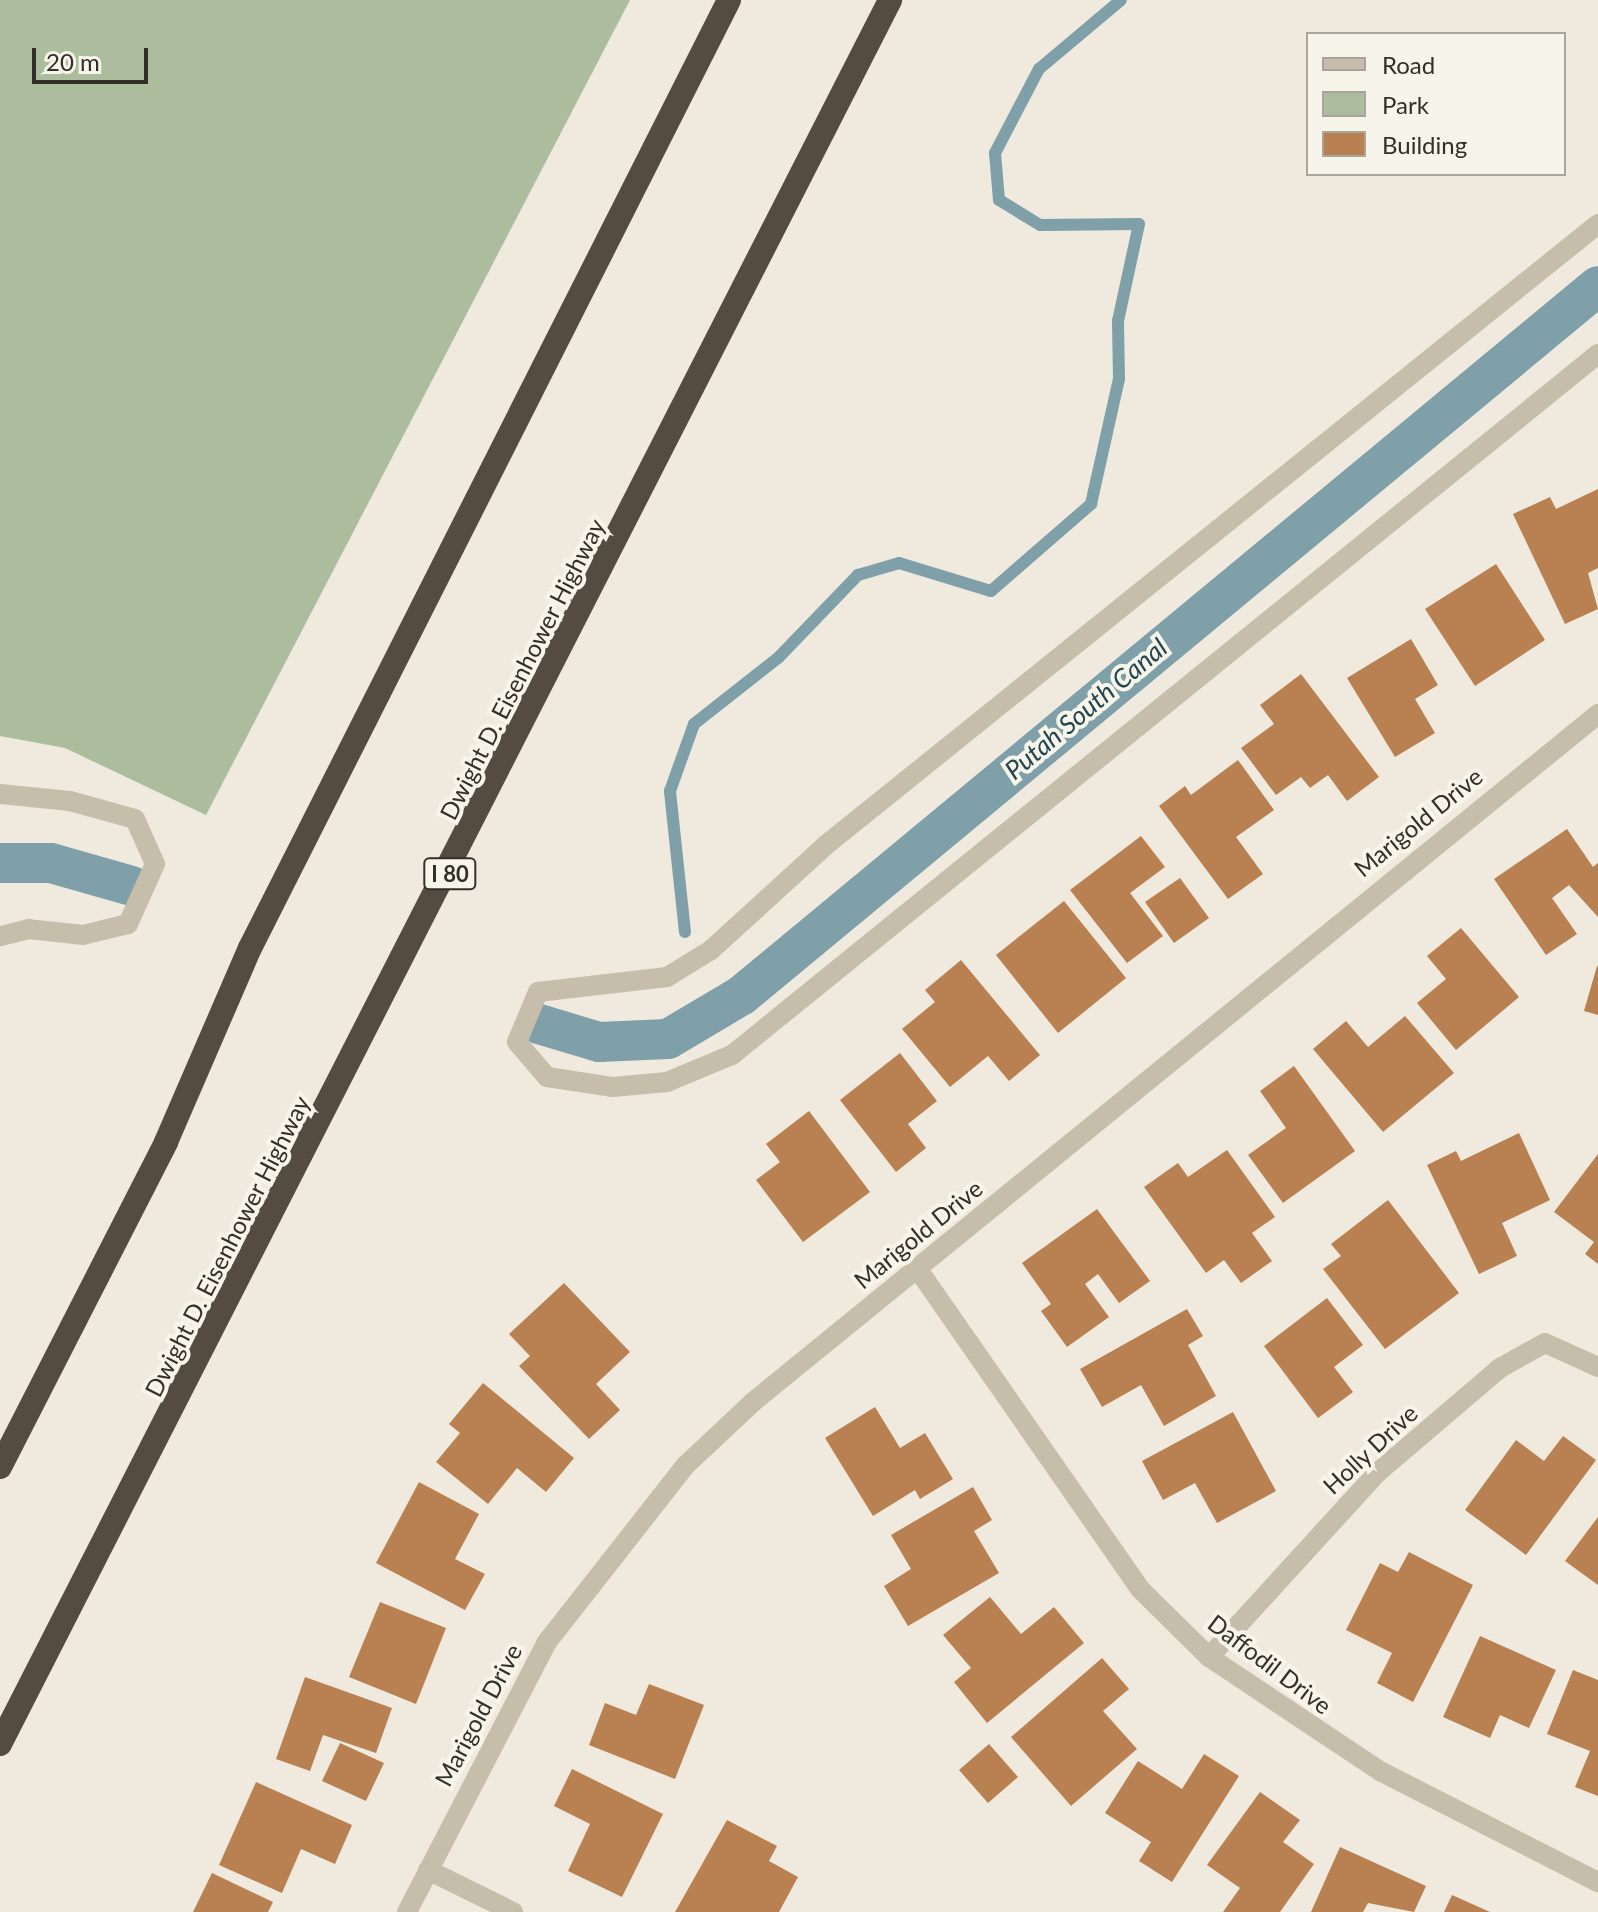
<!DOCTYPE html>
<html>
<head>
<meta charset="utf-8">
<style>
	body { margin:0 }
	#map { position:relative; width:1598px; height:1912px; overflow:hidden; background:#efeadd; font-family:Lato,sans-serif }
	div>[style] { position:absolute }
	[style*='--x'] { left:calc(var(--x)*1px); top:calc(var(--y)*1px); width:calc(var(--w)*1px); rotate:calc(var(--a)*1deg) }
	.green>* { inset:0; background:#acbd9e }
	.stream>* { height:12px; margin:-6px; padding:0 6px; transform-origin:6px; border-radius:6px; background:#7f9fa9 }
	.canal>* { height:40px; margin:-20px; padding:0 20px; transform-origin:20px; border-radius:20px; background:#7f9fa9 }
	.building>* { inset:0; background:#b98051 }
	.minor>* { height:20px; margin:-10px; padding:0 10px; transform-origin:10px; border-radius:10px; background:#c6bdaa }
	.highway>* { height:24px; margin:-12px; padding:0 12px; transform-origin:12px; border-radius:12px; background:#544b41 }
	span { translate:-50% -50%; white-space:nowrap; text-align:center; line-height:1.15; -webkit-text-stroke:8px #f7f4e9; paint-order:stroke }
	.shield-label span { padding:2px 6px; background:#f7f4e9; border:2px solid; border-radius:6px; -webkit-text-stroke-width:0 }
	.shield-label { font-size:22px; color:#342f29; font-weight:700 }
	.street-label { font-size:24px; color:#342f29 }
	.water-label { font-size:26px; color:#234551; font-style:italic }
	.legend { position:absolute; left:1306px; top:32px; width:260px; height:144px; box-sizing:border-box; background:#f7f4e9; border:2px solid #a9a59c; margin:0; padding:10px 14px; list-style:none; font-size:24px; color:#342f29 }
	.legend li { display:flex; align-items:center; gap:16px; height:40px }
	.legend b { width:40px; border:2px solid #a9a59c }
	.scale { position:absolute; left:32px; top:48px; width:116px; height:36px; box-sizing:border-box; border:4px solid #342f29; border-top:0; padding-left:10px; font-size:24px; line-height:28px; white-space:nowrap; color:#342f29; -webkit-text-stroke:6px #f7f4e9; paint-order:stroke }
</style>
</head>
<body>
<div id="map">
	<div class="green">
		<div style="clip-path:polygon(0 0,630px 0,206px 815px,65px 748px,0 736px)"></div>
	</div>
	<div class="stream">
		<div style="--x:685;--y:932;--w:142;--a:-96.1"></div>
		<div style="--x:670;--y:791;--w:71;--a:-70.3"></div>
		<div style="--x:694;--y:724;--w:108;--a:-38.2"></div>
		<div style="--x:779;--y:657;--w:114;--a:-46.1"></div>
		<div style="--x:858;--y:575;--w:43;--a:-16.3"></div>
		<div style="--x:899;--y:563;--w:96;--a:16.9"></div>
		<div style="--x:991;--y:591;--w:133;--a:-41"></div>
		<div style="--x:1091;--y:504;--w:128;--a:-77.4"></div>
		<div style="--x:1119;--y:379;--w:58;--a:-91"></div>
		<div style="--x:1118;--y:321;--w:99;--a:-77.8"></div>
		<div style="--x:1139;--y:224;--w:99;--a:179.4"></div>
		<div style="--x:1040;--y:225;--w:48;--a:-148.6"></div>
		<div style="--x:999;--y:200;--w:47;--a:-94.9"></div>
		<div style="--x:995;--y:153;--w:95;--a:-62.4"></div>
		<div style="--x:1039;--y:69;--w:107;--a:-40.1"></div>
	</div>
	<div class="canal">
		<div style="--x:0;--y:863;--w:51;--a:0"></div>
		<div style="--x:51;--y:863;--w:84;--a:15.9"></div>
		<div style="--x:539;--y:1024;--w:63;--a:16.7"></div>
		<div style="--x:599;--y:1042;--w:69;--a:-2.5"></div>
		<div style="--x:668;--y:1039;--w:86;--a:-30.7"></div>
		<div style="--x:742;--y:995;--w:1111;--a:-39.63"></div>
	</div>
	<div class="building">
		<div style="clip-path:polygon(1598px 489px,1598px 568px,1588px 573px,1598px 609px,1565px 624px,1513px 514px,1550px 497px,1556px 509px)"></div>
		<div style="clip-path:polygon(1496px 564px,1545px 640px,1475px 686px,1425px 609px)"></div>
		<div style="clip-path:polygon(1411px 639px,1438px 685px,1415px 699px,1435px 733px,1395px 757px,1347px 678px)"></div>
		<div style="clip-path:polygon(1301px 674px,1379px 777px,1347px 801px,1328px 775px,1310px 788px,1301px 777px,1276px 795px,1241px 748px,1274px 724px,1260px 705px)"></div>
		<div style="clip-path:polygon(1238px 760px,1274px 810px,1236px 837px,1263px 874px,1228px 899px,1159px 806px,1185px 786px,1191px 795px)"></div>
		<div style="clip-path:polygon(1567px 829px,1593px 867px,1598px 863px,1598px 917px,1569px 885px,1552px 898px,1577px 934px,1546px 955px,1494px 879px)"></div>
		<div style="clip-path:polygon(1141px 836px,1165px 867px,1130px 893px,1163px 936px,1127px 963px,1070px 890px)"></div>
		<div style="clip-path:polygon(1180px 878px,1209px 918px,1174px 943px,1145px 902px)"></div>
		<div style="clip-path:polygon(1064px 901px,1126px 978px,1058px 1033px,996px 955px)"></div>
		<div style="clip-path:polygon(1461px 928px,1519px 997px,1456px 1050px,1417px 1003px,1446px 979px,1427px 956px)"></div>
		<div style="clip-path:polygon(961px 960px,1040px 1055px,1009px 1081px,988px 1056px,950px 1087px,902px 1029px,935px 1002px,925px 990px)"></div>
		<div style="clip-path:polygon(1597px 966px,1598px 966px,1598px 1015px,1584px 1011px)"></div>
		<div style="clip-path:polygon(1405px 1016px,1454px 1073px,1383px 1132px,1313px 1049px,1346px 1021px,1368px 1047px)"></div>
		<div style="clip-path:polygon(900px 1053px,937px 1101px,908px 1124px,926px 1148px,896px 1172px,840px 1100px)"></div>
		<div style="clip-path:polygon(1294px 1066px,1355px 1151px,1283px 1203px,1248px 1155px,1286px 1128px,1260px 1091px)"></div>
		<div style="clip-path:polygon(809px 1111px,870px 1192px,803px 1242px,756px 1180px,780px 1162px,766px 1144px)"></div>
		<div style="clip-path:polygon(1519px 1133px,1550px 1200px,1502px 1223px,1517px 1256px,1479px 1274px,1427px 1165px,1456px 1151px,1461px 1161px)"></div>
		<div style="clip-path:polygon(1227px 1150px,1275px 1217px,1252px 1233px,1272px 1261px,1241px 1283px,1224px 1260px,1206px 1273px,1144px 1187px,1178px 1163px,1188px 1177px)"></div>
		<div style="clip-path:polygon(1598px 1154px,1598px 1264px,1585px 1254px,1594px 1242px,1554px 1212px)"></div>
		<div style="clip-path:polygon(1388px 1200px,1459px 1293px,1385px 1349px,1323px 1269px,1341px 1256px,1331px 1244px)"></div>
		<div style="clip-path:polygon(1097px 1209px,1150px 1281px,1119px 1303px,1098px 1274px,1085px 1284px,1109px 1317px,1067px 1347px,1041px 1311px,1051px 1304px,1022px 1263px)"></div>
		<div style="clip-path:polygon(564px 1283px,630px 1352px,596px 1384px,620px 1410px,589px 1439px,519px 1366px,530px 1356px,509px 1334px)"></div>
		<div style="clip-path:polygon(1327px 1298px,1363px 1345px,1334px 1367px,1353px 1392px,1318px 1418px,1264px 1346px)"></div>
		<div style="clip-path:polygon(1187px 1309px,1203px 1336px,1188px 1345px,1216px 1396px,1164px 1426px,1141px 1385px,1102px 1407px,1080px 1369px)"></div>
		<div style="clip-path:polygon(483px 1383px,574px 1458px,546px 1492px,517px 1468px,488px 1504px,436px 1462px,460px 1433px,449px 1424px)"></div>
		<div style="clip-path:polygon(875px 1407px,900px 1448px,925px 1433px,953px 1479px,920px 1499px,915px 1490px,873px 1516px,825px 1438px)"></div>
		<div style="clip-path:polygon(1233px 1412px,1276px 1491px,1217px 1523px,1195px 1483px,1163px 1500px,1142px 1461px)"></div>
		<div style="clip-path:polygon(1563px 1436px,1596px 1460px,1526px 1555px,1465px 1510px,1516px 1440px,1544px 1461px)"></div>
		<div style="clip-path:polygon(419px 1482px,479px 1514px,455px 1559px,485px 1574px,465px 1610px,376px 1563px)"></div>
		<div style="clip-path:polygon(973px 1487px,992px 1520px,974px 1531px,999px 1573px,908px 1626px,884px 1586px,911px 1569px,891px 1535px)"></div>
		<div style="clip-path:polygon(1598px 1517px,1598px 1585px,1565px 1561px)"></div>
		<div style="clip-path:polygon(1409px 1552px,1473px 1585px,1413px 1702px,1377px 1683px,1392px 1653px,1346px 1630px,1380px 1563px,1398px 1572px)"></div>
		<div style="clip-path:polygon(990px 1597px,1021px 1634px,1054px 1607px,1084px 1643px,987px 1723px,954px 1682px,971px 1668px,943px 1635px)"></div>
		<div style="clip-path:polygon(380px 1602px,446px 1628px,416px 1704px,349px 1677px)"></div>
		<div style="clip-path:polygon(1480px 1636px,1556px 1670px,1529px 1728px,1500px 1715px,1490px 1738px,1443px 1717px)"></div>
		<div style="clip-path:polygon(1102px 1658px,1129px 1689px,1103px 1711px,1137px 1749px,1071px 1806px,1011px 1737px)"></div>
		<div style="clip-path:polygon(1573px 1670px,1598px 1680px,1598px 1796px,1575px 1787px,1590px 1751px,1547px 1734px)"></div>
		<div style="clip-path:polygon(305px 1677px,392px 1708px,376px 1753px,323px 1735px,310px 1771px,276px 1759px)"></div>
		<div style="clip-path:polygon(649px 1684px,704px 1705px,675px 1779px,589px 1745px,605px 1703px,636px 1715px)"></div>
		<div style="clip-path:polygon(340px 1743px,384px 1763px,366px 1801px,322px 1781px)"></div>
		<div style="clip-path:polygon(989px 1744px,1018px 1777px,988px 1803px,959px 1770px)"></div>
		<div style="clip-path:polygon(1204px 1754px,1239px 1776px,1172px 1882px,1139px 1861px,1151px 1842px,1105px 1813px,1138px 1761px,1182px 1789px)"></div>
		<div style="clip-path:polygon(572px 1769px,663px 1814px,622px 1897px,568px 1871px,590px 1824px,554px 1806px)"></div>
		<div style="clip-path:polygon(256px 1782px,352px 1825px,335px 1864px,301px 1849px,282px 1893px,219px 1865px)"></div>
		<div style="clip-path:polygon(1260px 1792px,1300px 1820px,1283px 1842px,1314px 1864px,1280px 1912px,1223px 1912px,1240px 1888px,1207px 1865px)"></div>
		<div style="clip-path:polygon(727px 1820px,777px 1846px,769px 1861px,798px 1877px,779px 1912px,675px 1912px)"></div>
		<div style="clip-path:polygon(1340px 1847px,1426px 1886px,1414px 1912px,1368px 1903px,1363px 1912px,1311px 1912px)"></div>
		<div style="clip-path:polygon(212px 1873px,273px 1902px,268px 1912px,193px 1912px)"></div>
		<div style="clip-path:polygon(1452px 1895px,1490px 1912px,1444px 1912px)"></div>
	</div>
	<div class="minor">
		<div style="--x:1598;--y:224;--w:991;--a:141.19"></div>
		<div style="--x:826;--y:845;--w:156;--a:137.6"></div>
		<div style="--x:711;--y:950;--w:52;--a:148.5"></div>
		<div style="--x:667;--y:977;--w:130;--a:173.4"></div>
		<div style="--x:538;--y:992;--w:54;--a:112.8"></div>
		<div style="--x:517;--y:1042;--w:46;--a:49.4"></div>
		<div style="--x:547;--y:1077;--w:67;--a:8.6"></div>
		<div style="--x:613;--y:1087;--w:54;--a:-5.3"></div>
		<div style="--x:667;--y:1082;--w:70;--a:-22.6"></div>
		<div style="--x:732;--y:1055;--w:1114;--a:-38.99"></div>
		<div style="--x:0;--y:794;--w:70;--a:5.7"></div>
		<div style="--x:70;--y:801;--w:67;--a:15.5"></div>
		<div style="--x:135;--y:819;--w:49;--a:66"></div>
		<div style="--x:155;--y:864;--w:66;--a:114.2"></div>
		<div style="--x:128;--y:924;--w:46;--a:166.3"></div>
		<div style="--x:83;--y:935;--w:54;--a:-173.7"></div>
		<div style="--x:29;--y:929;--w:30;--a:166"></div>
		<div style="--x:917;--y:1268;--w:392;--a:55.2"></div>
		<div style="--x:1141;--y:1590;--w:95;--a:44.6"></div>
		<div style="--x:1209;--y:1657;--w:206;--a:33.7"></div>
		<div style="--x:1380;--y:1771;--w:245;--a:27"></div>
		<div style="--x:1209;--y:1657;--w:249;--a:-47.6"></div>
		<div style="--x:1377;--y:1473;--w:162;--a:-40.5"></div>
		<div style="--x:1500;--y:1368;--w:51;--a:-29.1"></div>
		<div style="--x:1545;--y:1343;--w:58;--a:24.4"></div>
		<div style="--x:428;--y:1870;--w:95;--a:26.3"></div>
		<div style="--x:407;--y:1912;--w:304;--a:-62.6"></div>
		<div style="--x:547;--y:1642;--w:225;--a:-51.9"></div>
		<div style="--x:686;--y:1465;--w:92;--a:-43.2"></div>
		<div style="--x:753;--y:1402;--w:1090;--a:-39.15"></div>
	</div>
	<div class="highway">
		<div style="--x:0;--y:1467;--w:365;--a:-62.9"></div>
		<div style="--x:166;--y:1142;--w:211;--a:-66.6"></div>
		<div style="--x:250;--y:948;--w:1062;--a:-63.19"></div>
		<div style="--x:0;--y:1744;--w:1958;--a:-62.96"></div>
	</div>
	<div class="shield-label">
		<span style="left:450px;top:874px">I 80</span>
	</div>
	<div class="street-label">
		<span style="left:522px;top:669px;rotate:-63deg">Dwight D. Eisenhower Highway</span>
		<span style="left:1418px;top:822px;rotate:-39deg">Marigold Drive</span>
		<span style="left:918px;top:1234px;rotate:-39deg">Marigold Drive</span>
		<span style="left:227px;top:1246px;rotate:-63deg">Dwight D. Eisenhower Highway</span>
		<span style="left:1370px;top:1449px;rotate:-43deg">Holly Drive</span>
		<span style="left:1270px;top:1664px;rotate:37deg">Daffodil Drive</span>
		<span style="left:478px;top:1715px;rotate:-62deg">Marigold Drive</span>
	</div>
	<div class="water-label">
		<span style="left:1086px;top:709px;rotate:-40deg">Putah South Canal</span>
	</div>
	<ul class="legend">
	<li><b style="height:10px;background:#c6bdaa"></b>Road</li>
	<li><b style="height:22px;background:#acbd9e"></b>Park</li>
	<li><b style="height:22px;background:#b98051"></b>Building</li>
	</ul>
	<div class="scale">20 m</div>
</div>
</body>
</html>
